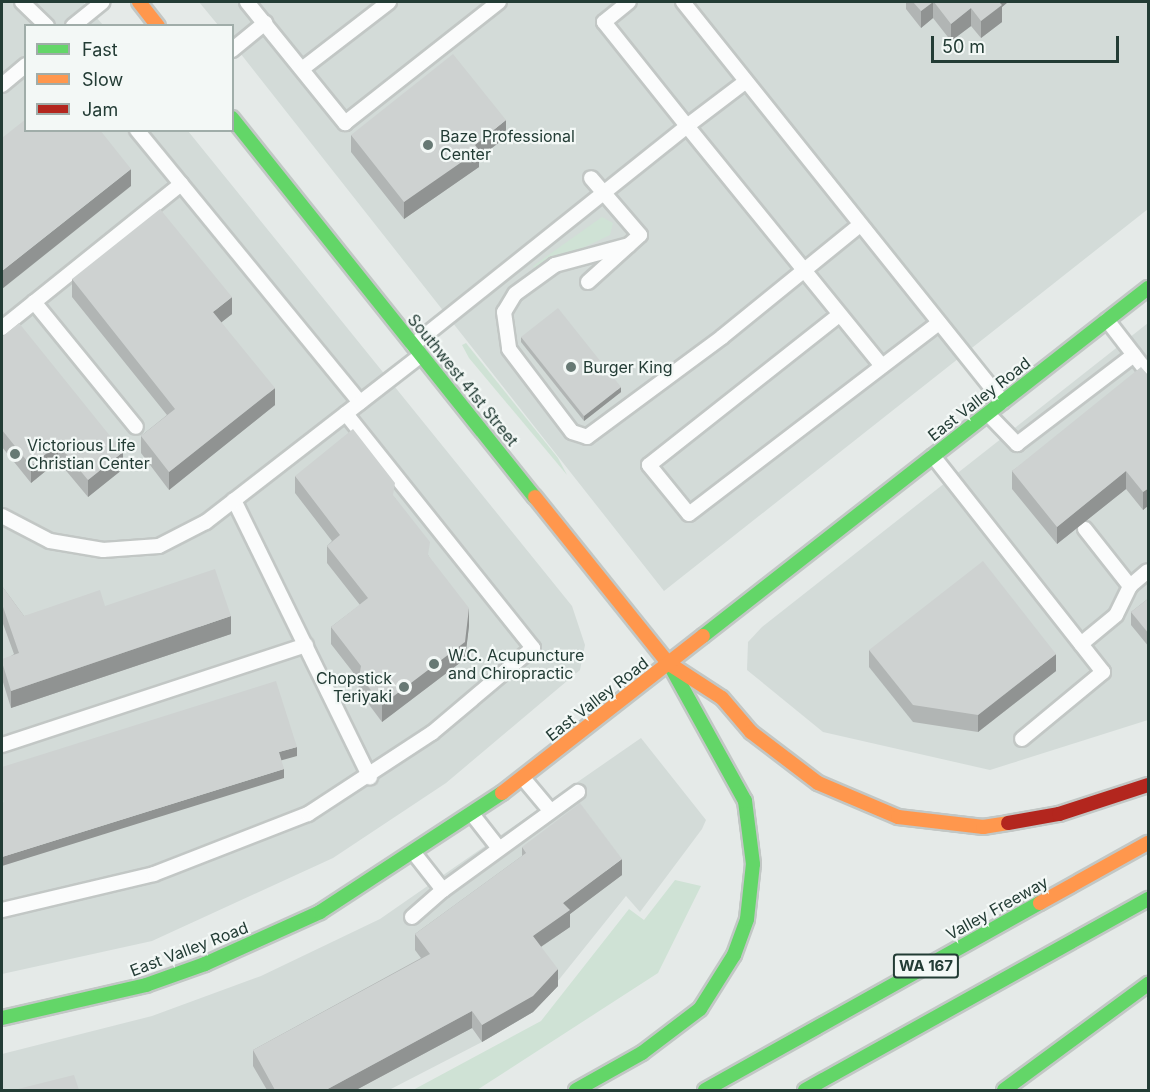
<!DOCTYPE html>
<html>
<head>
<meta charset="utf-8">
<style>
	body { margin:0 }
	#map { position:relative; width:1150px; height:1092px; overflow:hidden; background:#e5eae8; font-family:Inter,sans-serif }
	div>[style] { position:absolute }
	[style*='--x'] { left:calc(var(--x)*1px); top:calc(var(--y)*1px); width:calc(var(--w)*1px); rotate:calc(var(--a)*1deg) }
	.built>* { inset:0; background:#d3dbd8 }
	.green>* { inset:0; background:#cfe2d5 }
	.roads { filter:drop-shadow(2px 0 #c2c7c5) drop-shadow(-2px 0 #c2c7c5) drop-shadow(0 2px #c2c7c5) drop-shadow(0 -2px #c2c7c5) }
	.lane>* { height:14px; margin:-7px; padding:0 7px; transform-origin:7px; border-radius:7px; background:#fbfcfc }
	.fast>* { height:14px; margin:-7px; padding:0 7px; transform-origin:7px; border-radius:7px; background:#63d668 }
	.slow>* { height:14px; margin:-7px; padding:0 7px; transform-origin:7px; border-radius:7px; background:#ff974d }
	.jam>* { height:14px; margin:-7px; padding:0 7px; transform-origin:7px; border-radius:7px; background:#b3261e }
	.wall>* { inset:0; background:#b1b5b4 }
	.shaded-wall>* { inset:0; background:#909392 }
	.building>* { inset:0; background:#ced2d1 }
	.dots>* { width:16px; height:16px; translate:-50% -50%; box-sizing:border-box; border:3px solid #f3f8f6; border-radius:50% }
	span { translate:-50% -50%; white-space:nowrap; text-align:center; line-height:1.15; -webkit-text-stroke:4.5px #f3f8f6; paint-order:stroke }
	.shield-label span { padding:2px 4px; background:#f3f8f6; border:2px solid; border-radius:4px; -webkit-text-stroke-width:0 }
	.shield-label { font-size:15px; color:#233c35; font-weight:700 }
	.poi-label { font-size:16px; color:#233c35 }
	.left { translate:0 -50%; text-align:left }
	.right { translate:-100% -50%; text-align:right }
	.street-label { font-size:16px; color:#233c35 }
	.frame { position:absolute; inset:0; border:3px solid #233c35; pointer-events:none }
	.legend { position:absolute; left:24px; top:24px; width:210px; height:108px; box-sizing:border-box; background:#f3f8f6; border:2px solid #a0ada9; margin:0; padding:8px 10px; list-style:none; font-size:18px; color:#233c35 }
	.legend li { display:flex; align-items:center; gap:12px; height:30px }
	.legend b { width:30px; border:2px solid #a0ada9 }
	.scale { position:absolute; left:931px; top:36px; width:188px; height:27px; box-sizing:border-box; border:3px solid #233c35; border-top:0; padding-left:8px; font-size:18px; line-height:21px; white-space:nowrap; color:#233c35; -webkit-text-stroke:4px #f3f8f6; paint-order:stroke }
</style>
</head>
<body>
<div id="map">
	<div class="built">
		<div style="clip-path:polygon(2px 2px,83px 2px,103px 25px,26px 26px,26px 130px,188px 131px,572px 606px,585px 645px,580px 670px,446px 783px,333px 858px,152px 941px,2px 974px)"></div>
		<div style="clip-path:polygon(199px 2px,1148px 2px,1148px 209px,664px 591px,233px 44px,232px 26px,218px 25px)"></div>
		<div style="clip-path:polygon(1148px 323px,1148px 720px,990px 770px,823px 732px,747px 670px,748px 642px,762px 627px)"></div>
		<div style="clip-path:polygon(641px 738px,706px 820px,702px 829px,640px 912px,626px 896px,533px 1012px,482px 1042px,389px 1090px,2px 1090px,2px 1054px,152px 1016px,261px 976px,380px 919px)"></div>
	</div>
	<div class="green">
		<div style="clip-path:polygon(602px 217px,613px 223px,610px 235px,536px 270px,533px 266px)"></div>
		<div style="clip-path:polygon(466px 343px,558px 458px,567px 475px,469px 358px,462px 345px)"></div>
		<div style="clip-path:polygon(675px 880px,701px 886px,658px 973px,477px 1090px,413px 1090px,541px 1021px,629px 909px,644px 920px)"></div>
	</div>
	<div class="roads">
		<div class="lane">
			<div style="--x:22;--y:2;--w:35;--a:44"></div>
			<div style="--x:247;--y:2;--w:156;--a:51"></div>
			<div style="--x:345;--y:123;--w:196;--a:-38.2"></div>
			<div style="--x:683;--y:2;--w:512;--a:51.34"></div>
			<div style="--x:73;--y:26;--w:38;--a:-39"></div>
			<div style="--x:232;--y:50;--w:43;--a:-39.3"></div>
			<div style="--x:302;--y:69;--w:110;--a:-37.6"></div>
			<div style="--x:745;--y:82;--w:73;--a:142.8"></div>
			<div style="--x:687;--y:126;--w:309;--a:50.9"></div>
			<div style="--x:2;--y:85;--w:31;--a:-40"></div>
			<div style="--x:137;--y:130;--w:352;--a:50.7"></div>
			<div style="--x:629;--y:245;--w:77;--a:164.9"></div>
			<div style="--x:555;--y:265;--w:49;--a:144.1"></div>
			<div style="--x:515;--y:294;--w:21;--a:121"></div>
			<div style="--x:504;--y:312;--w:37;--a:82"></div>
			<div style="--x:509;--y:349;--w:104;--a:52.8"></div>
			<div style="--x:572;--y:432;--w:16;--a:18"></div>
			<div style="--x:587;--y:437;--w:168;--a:-36.5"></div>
			<div style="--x:722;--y:337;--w:178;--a:-39.1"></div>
			<div style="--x:588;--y:282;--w:70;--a:-42.1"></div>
			<div style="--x:640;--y:235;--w:75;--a:-130.7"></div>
			<div style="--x:34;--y:302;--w:161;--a:50.8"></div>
			<div style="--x:839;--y:315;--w:242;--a:141.7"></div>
			<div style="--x:649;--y:465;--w:63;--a:50.8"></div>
			<div style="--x:689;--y:514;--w:315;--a:-37.4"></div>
			<div style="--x:1107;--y:320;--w:67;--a:52.3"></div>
			<div style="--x:2;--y:328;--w:230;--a:-38.8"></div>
			<div style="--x:413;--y:345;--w:351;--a:-38.6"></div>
			<div style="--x:687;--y:126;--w:133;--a:-128.6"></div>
			<div style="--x:604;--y:22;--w:32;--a:-39"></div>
			<div style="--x:988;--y:414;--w:42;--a:46"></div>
			<div style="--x:1017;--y:444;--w:147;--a:-37.3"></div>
			<div style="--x:933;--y:456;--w:275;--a:51.8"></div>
			<div style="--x:1103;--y:672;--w:105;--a:140.4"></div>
			<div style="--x:234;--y:500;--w:309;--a:63.9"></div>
			<div style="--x:2;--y:516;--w:54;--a:27.5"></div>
			<div style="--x:50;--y:541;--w:54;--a:9.6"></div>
			<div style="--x:103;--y:550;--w:56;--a:-4.1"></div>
			<div style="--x:159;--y:546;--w:53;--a:-27.1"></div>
			<div style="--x:206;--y:522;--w:272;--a:-37.8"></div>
			<div style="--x:1085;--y:529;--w:73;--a:51.7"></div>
			<div style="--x:1081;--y:644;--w:45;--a:-39.6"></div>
			<div style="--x:1116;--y:615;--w:32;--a:-64"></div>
			<div style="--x:1130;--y:586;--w:23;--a:-40"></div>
			<div style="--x:2;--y:745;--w:320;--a:-18.2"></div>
			<div style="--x:523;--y:778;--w:40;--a:50"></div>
			<div style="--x:472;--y:814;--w:41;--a:52"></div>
			<div style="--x:414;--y:853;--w:47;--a:51.9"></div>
			<div style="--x:443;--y:890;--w:167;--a:-36"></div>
			<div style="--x:2;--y:910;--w:156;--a:-13.3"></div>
			<div style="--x:154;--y:874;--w:165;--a:-21.3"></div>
			<div style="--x:308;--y:814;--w:148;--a:-33.2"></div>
			<div style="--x:432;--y:733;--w:132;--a:-40.1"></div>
			<div style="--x:533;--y:648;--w:300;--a:-128.6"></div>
			<div style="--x:412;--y:917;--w:41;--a:-41.1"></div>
		</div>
		<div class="fast">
			<div style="--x:232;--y:118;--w:485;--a:51.4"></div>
			<div style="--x:703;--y:636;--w:565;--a:-38.03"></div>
			<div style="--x:2;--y:1018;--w:148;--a:-12.9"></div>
			<div style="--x:146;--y:985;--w:63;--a:-19.6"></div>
			<div style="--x:205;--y:964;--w:126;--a:-24.3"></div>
			<div style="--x:320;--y:912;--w:217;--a:-33.2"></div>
			<div style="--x:576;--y:1090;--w:76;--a:-29.3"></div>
			<div style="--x:642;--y:1053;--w:73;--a:-37.2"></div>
			<div style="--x:700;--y:1009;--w:64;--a:-57.8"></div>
			<div style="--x:734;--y:955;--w:38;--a:-70"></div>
			<div style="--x:747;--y:919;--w:55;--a:-83.8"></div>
			<div style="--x:753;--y:864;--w:64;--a:-97.2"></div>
			<div style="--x:745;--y:801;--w:153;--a:-118.9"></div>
			<div style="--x:705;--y:1090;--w:384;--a:-29.2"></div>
			<div style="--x:805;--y:1090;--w:393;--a:-29.1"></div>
			<div style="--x:1004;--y:1090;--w:179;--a:-36.4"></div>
		</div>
		<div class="slow">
			<div style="--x:139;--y:2;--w:31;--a:52"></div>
			<div style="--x:535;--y:497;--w:213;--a:51.3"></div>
			<div style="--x:668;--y:663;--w:64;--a:32.9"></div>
			<div style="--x:722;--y:698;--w:45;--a:49.5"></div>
			<div style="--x:751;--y:732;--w:84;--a:37.3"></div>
			<div style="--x:818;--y:783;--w:87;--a:23"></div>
			<div style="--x:898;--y:817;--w:86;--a:6.7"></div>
			<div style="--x:983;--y:827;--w:25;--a:-9"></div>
			<div style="--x:502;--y:793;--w:255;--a:-38"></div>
			<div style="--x:1040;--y:903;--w:124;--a:-29.1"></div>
		</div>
		<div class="jam">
			<div style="--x:1008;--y:823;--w:52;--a:-10"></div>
			<div style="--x:1059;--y:814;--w:94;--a:-18"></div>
		</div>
	</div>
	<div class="wall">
		<div style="clip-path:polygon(906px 2px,1008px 2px,1002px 7px,1002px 22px,981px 38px,971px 26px,951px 41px,933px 18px,921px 28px,906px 9px)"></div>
		<div style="clip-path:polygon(351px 135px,506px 137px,479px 158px,479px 167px,404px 219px,351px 152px)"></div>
		<div style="clip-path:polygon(72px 279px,232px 314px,221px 322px,275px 405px,169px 490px,141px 453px,141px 436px,167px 415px,72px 297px)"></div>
		<div style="clip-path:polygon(2px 337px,123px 469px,88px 497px,58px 461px,31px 483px,2px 447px)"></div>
		<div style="clip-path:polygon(521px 337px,621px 392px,584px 421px,521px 342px)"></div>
		<div style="clip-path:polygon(1149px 376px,1149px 505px,1143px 510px,1126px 489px,1057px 544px,1012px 489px,1012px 471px)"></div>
		<div style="clip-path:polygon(295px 476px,395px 498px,469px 626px,465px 659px,382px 722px,367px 702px,358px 700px,359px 680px,331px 644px,331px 627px,360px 605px,327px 563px,327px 546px,332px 541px,295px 493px)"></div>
		<div style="clip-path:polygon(2px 586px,24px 616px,105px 606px,231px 634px,11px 708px,2px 679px,2px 662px,14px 654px,2px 621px)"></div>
		<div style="clip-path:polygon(1149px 598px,1149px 647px,1131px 625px,1131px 612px)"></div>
		<div style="clip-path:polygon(869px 650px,1056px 671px,978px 732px,913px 722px,869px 667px)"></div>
		<div style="clip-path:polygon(522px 847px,622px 875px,570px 914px,570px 927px,541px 947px,558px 986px,533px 1012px,482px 1042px,472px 1028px,356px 1090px,267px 1090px,253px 1066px,253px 1050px,421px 958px,415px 950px,415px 934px,522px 856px)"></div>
	</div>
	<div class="shaded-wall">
		<div style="clip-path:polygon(933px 2px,933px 18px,921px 28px,921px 11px)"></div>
		<div style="clip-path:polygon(995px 2px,1008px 2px,1002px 7px,1002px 22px,981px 38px,981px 21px)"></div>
		<div style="clip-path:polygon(971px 8px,971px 26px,951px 41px,951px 24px)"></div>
		<div style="clip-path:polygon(506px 120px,506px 137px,479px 158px,479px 167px,404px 219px,404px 202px)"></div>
		<div style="clip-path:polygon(131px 169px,131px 186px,2px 289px,2px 271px)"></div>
		<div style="clip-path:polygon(232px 297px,232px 314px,213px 329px,213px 312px)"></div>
		<div style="clip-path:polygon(621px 387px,621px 392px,584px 421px,584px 416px)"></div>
		<div style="clip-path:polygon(275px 388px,275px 405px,169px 490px,169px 472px)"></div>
		<div style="clip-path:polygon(58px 444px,58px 461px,31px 483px,31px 466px)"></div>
		<div style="clip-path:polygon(123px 452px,123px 469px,88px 497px,88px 480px)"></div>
		<div style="clip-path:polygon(1126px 471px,1126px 489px,1057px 544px,1057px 527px)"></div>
		<div style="clip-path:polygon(1149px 488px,1149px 505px,1143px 510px,1143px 492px)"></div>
		<div style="clip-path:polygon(469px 608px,469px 626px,465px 659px,382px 722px,382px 705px)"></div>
		<div style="clip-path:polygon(231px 616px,231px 634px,11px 708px,11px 691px)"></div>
		<div style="clip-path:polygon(1056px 654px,1056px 671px,978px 732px,978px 715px)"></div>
		<div style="clip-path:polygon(297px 747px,297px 756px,279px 761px,279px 752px)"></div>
		<div style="clip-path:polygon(284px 769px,284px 778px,2px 866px,2px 857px)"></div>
		<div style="clip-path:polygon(622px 859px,622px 875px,570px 914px,570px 927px,533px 952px,533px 936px,563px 903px)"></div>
		<div style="clip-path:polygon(558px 969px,558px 986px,533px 1012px,482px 1042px,482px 1025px)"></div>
		<div style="clip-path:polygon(472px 1011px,472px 1028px,356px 1090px,326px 1090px)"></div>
	</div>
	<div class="building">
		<div style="clip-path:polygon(913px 2px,933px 2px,921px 11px)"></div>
		<div style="clip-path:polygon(934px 2px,999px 2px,1002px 5px,981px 21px,971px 8px,951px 24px)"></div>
		<div style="clip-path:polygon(453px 54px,506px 120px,475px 145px,479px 150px,404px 202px,351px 135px)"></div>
		<div style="clip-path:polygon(26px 119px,26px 130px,100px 130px,131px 169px,2px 271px,2px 138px)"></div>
		<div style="clip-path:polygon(160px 209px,232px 297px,213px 312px,275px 388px,169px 472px,141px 436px,175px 409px,72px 279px)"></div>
		<div style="clip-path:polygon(558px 308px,621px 387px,584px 416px,521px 337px)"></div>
		<div style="clip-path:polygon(19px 323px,123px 452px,88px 480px,58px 444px,31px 466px,2px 430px,2px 337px)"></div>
		<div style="clip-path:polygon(1141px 367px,1149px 376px,1149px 488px,1143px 492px,1126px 471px,1057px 527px,1012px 471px)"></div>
		<div style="clip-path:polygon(353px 429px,395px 483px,393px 495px,430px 542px,428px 555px,469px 608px,465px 642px,382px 705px,367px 685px,358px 683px,361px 666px,331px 627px,368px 598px,327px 546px,340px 535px,295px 476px)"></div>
		<div style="clip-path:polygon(983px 561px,1056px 654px,978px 715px,913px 705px,869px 650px)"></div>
		<div style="clip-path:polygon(215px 569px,231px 616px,11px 691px,2px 662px,2px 659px,19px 653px,2px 604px,2px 586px,24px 616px,100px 590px,105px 606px)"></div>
		<div style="clip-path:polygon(1149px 598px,1149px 634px,1131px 612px)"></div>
		<div style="clip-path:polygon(276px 681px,297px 747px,279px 752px,284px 769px,2px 857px,2px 803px,4px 802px,2px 796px,2px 767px)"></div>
		<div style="clip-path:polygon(580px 803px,622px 859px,563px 903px,570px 910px,533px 936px,558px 969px,533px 996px,482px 1025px,472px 1011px,326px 1090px,275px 1090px,253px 1050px,430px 954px,415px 934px,526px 853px,522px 847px)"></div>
		<div style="clip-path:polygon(74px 1075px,79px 1090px,14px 1090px)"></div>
	</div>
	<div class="dots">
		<div style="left:428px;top:145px;background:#677974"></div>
		<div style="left:571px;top:367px;background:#677974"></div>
		<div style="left:15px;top:454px;background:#677974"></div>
		<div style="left:434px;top:664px;background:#677974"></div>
		<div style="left:404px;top:687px;background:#677974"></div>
	</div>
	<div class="shield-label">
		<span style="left:926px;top:966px">WA 167</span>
	</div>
	<div class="poi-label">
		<span class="left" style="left:440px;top:145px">Baze Professional<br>Center</span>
		<span class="left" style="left:583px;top:367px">Burger King</span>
		<span class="left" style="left:27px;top:454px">Victorious Life<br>Christian Center</span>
		<span class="left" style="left:448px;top:664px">W.C. Acupuncture<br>and Chiropractic</span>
		<span class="right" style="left:392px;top:687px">Chopstick<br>Teriyaki</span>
	</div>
	<div class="street-label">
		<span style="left:463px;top:380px;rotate:51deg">Southwest 41st Street</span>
		<span style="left:979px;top:399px;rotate:-38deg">East Valley Road</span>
		<span style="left:597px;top:699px;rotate:-38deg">East Valley Road</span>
		<span style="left:997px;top:908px;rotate:-29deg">Valley Freeway</span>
		<span style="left:189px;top:949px;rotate:-21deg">East Valley Road</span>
	</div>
	<div class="frame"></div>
	<ul class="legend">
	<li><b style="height:8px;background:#63d668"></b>Fast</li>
	<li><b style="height:8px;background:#ff974d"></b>Slow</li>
	<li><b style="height:8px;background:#b3261e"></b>Jam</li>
	</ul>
	<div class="scale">50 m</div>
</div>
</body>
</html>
